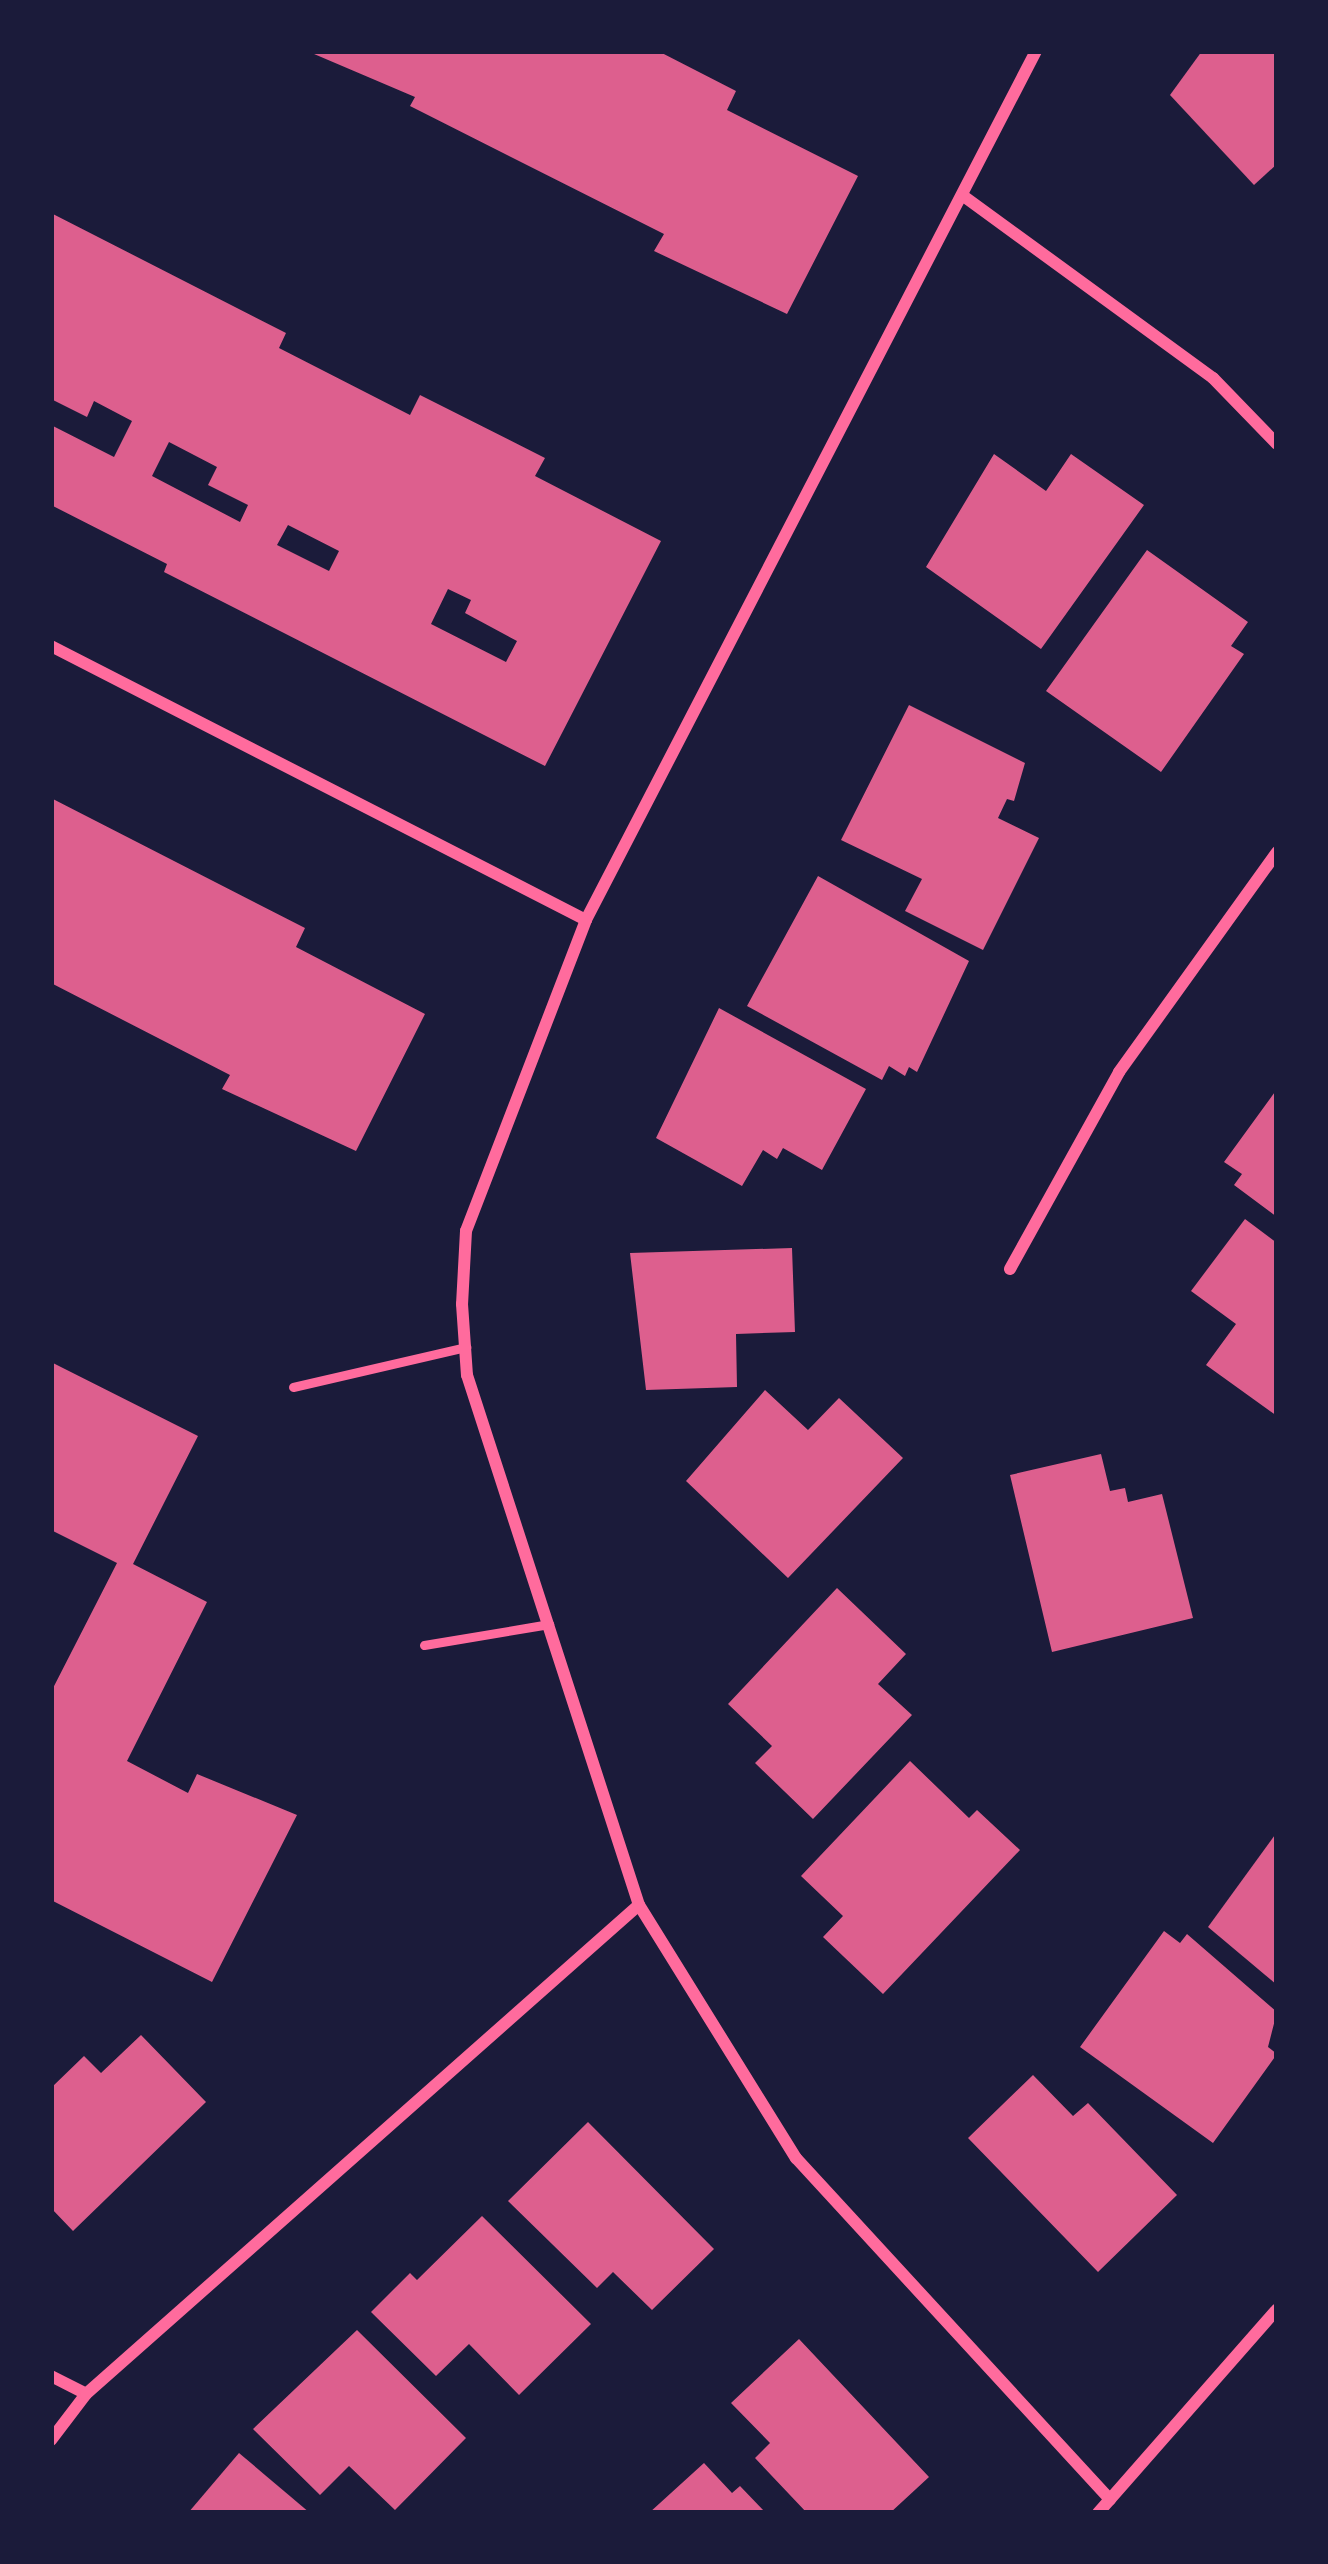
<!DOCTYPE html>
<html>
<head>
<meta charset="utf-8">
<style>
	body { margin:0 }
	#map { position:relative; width:1328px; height:2564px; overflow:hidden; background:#1b1b3a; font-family:"Fira Sans Condensed",sans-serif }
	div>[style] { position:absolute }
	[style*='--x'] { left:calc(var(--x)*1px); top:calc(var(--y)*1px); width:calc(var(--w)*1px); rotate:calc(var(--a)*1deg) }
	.building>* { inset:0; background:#dd5f8e }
	.service>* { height:9px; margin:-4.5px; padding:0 4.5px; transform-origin:4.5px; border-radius:4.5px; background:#ff6b9d }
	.minor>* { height:12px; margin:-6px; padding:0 6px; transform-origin:6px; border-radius:6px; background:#ff6b9d }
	span { translate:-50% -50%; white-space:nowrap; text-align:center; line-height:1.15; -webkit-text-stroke:12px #1b1b3a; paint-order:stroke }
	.frame { position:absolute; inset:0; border:54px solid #1b1b3a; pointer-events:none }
</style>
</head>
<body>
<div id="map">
	<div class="building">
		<div style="clip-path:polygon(307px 51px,658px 51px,736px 91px,727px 110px,858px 176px,787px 314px,654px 251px,664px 234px,410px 106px,415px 97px)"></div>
		<div style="clip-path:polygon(1202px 51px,1277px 51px,1277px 164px,1254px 185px,1170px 95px)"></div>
		<div style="clip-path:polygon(evenodd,51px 213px,286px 333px,279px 348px,410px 415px,420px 395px,545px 458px,535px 476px,661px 541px,545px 766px,164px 572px,167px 564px,51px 505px,51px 425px,114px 457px,132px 421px,94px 401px,87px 417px,51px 399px,51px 213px,169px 442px,217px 467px,208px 485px,248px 505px,240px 522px,152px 476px,169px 442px,51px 213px,288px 525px,339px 551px,329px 571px,277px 545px,288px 525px,51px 213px,448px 589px,471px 600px,465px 613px,517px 641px,506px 662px,431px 624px,448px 589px)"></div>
		<div style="clip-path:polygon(994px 454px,1046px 491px,1071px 454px,1144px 505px,1041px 649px,926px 567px)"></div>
		<div style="clip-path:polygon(1147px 550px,1248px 622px,1231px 646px,1244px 654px,1161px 772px,1046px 691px)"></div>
		<div style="clip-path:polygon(909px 705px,1025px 763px,1014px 801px,1007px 799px,998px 818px,1039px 838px,983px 950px,905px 911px,922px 879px,841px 840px)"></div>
		<div style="clip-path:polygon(51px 798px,305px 928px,296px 947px,425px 1014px,356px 1151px,222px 1089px,230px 1075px,51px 983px)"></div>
		<div style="clip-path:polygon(818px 876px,969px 961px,917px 1072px,909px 1067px,905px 1076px,889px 1066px,882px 1080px,747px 1006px)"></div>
		<div style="clip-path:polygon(719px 1008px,866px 1089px,822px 1170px,783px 1148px,777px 1159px,763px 1150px,742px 1186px,656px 1138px)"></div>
		<div style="clip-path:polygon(1277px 1089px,1277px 1217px,1234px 1185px,1242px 1174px,1224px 1162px)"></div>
		<div style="clip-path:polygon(1245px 1219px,1277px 1243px,1277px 1416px,1206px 1365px,1236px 1324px,1191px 1291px)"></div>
		<div style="clip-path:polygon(792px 1248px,795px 1332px,736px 1334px,737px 1387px,646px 1390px,630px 1253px)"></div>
		<div style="clip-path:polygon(51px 1362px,198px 1436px,133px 1564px,207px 1602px,127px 1761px,188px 1793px,197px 1774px,297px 1815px,212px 1982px,51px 1900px,51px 1692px,117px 1563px,51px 1530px)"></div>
		<div style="clip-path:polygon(765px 1390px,808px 1430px,839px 1398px,903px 1458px,788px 1578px,686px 1481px)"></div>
		<div style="clip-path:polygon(1101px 1454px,1110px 1491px,1125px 1488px,1128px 1502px,1162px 1494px,1193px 1618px,1052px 1652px,1010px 1475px)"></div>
		<div style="clip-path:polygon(837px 1588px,906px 1654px,878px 1684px,912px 1715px,813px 1819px,755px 1763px,772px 1746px,728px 1704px)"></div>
		<div style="clip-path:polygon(910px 1761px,969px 1818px,977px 1810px,1020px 1850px,883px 1994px,823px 1937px,843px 1916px,801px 1876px)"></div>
		<div style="clip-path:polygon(1277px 1832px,1277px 1985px,1208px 1927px)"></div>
		<div style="clip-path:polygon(1164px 1931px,1180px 1943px,1187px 1934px,1277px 2012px,1268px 2047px,1277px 2054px,1213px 2143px,1080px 2047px)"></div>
		<div style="clip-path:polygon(141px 2035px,206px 2102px,73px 2231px,51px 2208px,51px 2088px,84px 2056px,101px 2073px)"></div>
		<div style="clip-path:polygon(1033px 2075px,1073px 2116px,1088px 2103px,1177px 2195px,1098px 2272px,968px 2138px)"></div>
		<div style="clip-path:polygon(588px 2122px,714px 2249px,652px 2310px,613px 2272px,597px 2288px,508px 2201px)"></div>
		<div style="clip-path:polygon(482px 2216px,591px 2324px,519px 2395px,469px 2344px,436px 2376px,371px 2312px,410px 2273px,417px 2280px)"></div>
		<div style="clip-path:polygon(357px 2330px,466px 2438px,395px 2510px,349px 2466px,320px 2495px,253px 2429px)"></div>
		<div style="clip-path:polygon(799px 2339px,929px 2477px,890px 2513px,807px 2513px,755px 2458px,770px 2443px,731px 2403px)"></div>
		<div style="clip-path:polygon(239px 2453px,310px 2513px,188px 2513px)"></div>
		<div style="clip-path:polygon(704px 2463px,732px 2493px,740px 2486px,766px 2513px,649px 2513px)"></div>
	</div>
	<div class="service">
		<div style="--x:293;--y:1387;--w:178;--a:-13"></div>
		<div style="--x:424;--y:1645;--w:127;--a:-9.5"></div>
	</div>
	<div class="minor">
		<div style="--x:1036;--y:51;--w:979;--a:117.38"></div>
		<div style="--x:586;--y:920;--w:333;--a:111.1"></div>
		<div style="--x:466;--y:1231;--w:73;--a:93.1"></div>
		<div style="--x:462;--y:1304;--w:71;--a:86"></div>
		<div style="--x:467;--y:1375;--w:557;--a:72.02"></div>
		<div style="--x:639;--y:1905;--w:298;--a:58.2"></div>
		<div style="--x:796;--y:2158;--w:464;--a:47.4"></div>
		<div style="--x:962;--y:195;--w:311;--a:36.1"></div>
		<div style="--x:1213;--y:378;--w:92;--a:45.9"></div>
		<div style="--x:51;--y:646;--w:601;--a:27.12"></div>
		<div style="--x:1010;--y:1269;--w:225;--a:-61"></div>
		<div style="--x:1119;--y:1072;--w:271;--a:-54.3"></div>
		<div style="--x:51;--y:2376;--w:39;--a:27"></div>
		<div style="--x:51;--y:2440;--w:58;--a:-52.7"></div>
		<div style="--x:86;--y:2394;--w:738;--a:-41.49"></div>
		<div style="--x:1098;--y:2513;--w:271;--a:-48.7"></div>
	</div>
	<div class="frame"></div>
</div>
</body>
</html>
